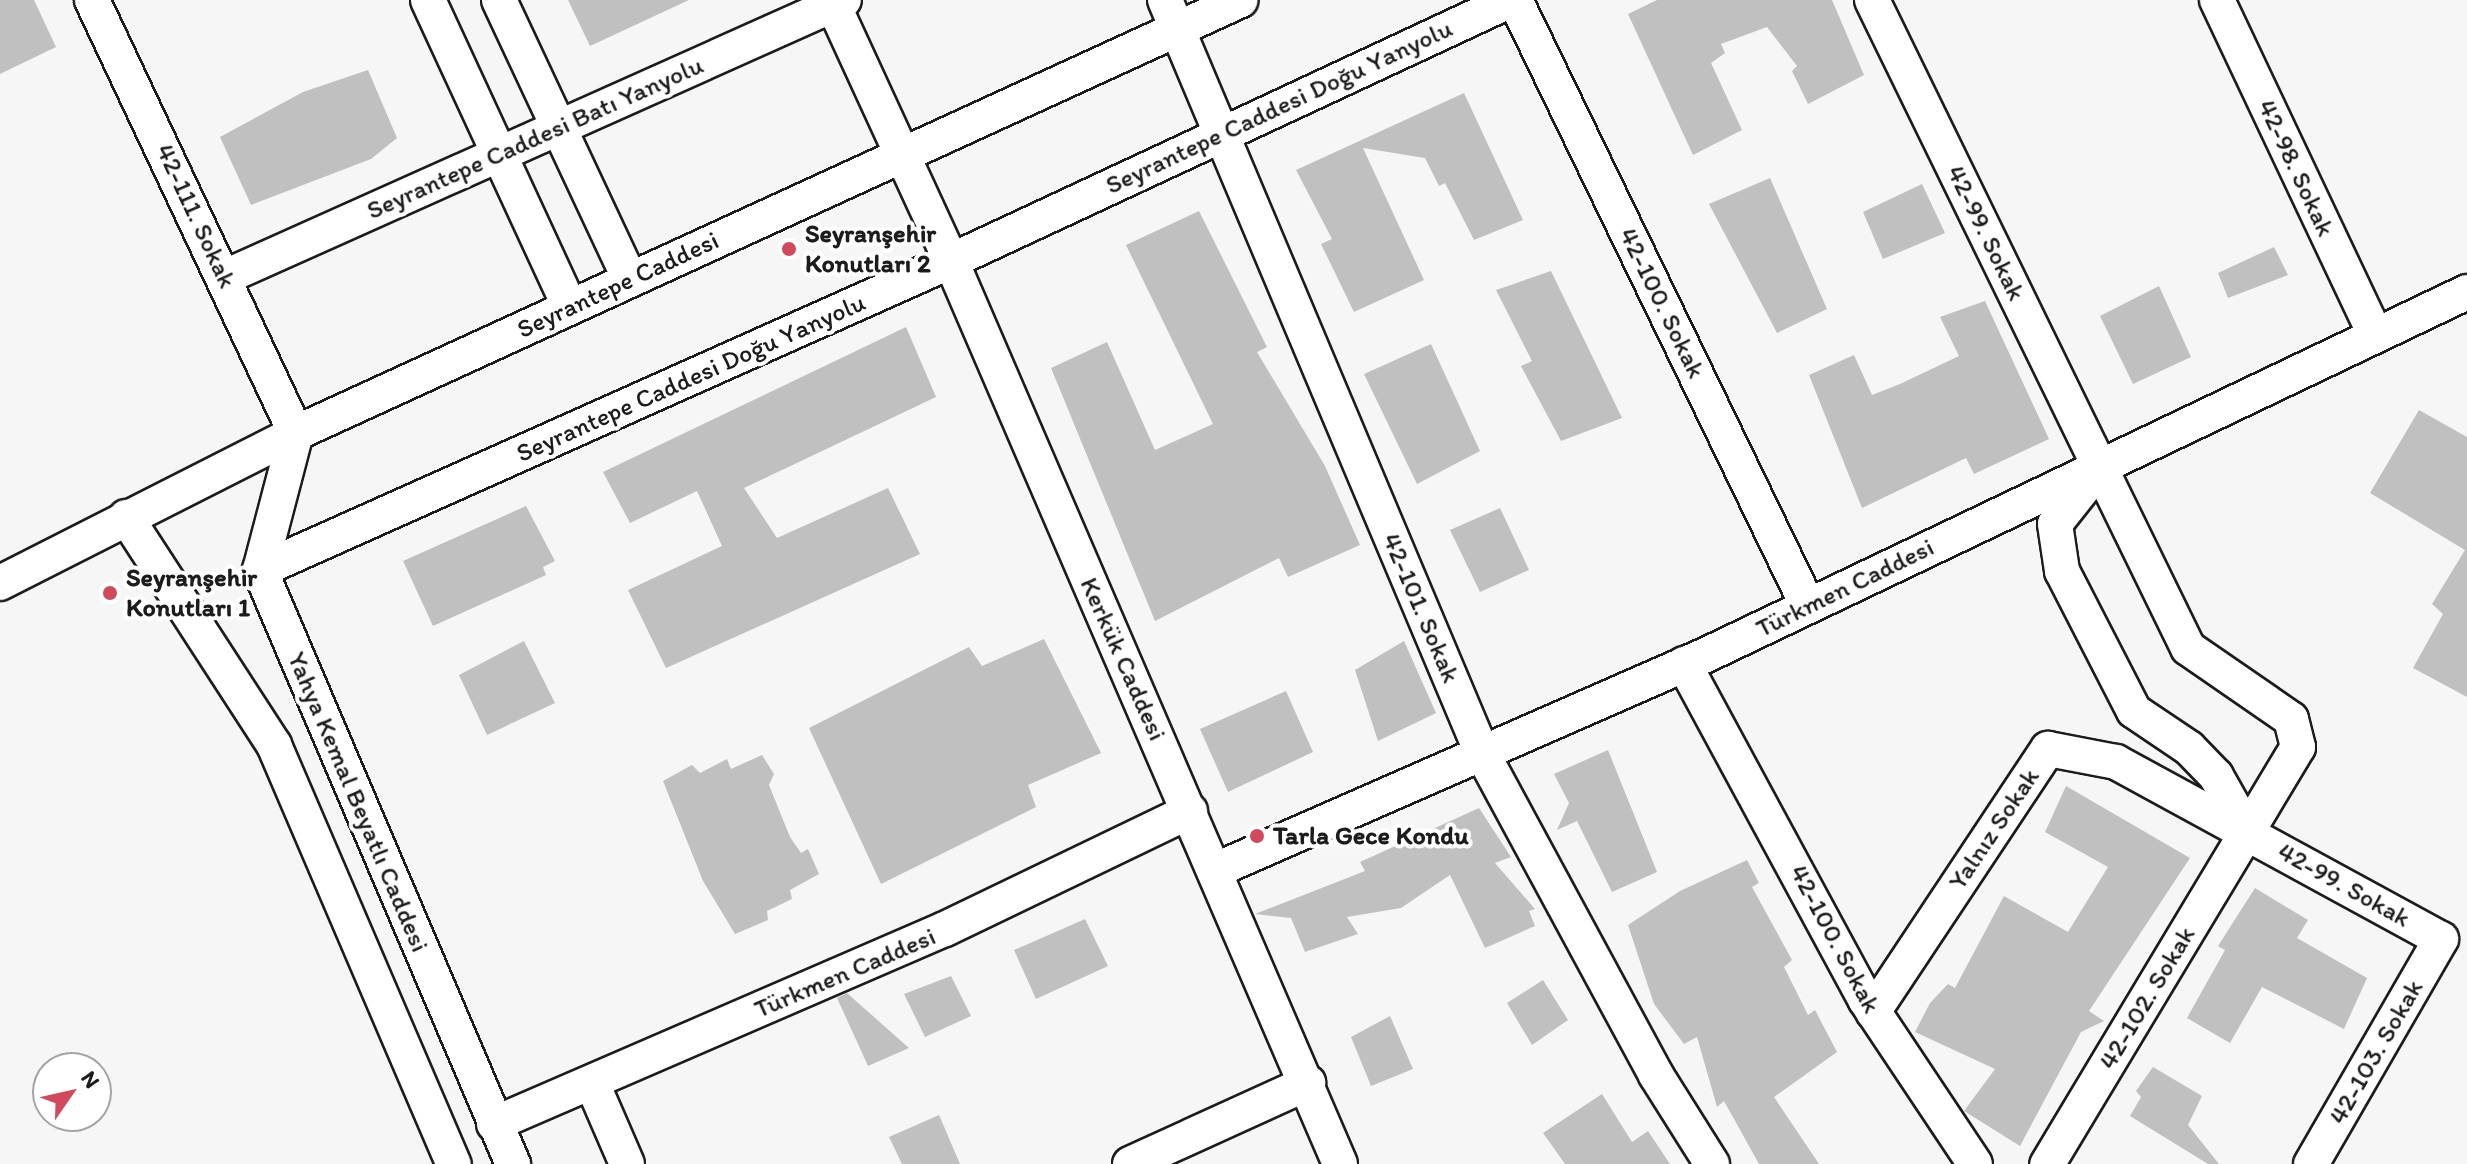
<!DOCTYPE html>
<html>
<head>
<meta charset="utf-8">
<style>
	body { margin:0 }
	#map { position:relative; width:2467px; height:1164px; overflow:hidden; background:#f6f6f6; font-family:Itim,sans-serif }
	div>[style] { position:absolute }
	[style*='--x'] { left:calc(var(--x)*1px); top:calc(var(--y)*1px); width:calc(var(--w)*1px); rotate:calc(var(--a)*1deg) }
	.building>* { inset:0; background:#c0c0c0 }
	.roads { filter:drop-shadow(2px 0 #1c1c1c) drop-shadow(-2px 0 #1c1c1c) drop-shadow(0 2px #1c1c1c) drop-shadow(0 -2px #1c1c1c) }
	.minor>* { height:34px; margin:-17px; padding:0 17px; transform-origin:17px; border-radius:17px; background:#fff }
	.dots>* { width:22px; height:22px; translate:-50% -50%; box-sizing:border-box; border:4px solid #fff; border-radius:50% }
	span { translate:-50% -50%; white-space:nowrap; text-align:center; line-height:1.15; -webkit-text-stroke:8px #fff; paint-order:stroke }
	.street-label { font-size:26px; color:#1c1c1c }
	.poi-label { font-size:26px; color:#1c1c1c; font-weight:700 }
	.left { translate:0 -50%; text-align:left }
	.north { position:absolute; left:32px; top:1052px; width:80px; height:80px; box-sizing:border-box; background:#fff; border:2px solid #a4a4a4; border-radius:50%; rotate:56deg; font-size:22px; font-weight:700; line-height:32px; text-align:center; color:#1c1c1c }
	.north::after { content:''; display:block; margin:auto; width:28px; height:36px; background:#d1495b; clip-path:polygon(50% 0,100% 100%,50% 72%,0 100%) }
</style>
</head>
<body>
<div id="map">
	<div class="building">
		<div style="clip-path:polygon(0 0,34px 0,56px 47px,0 74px)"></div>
		<div style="clip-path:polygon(568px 0,689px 0,590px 46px)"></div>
		<div style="clip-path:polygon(1657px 0,1832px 0,1864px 75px,1808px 104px,1792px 71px,1797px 66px,1767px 27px,1721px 44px,1725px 53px,1711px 63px,1742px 130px,1693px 155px,1628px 14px)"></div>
		<div style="clip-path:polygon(368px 70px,397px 138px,371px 159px,251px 205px,220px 137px,303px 92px)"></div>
		<div style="clip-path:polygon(1464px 93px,1523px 220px,1474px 240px,1445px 183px,1439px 186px,1425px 158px,1363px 148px,1424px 280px,1354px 312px,1321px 244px,1332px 239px,1296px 170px)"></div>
		<div style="clip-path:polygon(1770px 178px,1827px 309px,1777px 333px,1709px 204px)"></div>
		<div style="clip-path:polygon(1922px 184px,1945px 233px,1883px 259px,1863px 212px)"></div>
		<div style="clip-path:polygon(1199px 211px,1267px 347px,1257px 352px,1325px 466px,1360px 545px,1288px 577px,1279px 558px,1155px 621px,1051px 368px,1107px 342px,1155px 450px,1213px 424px,1126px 245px)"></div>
		<div style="clip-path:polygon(2274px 247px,2288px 275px,2228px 298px,2218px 273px)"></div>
		<div style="clip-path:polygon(1551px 271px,1622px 418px,1561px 441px,1521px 366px,1532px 361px,1496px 290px)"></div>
		<div style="clip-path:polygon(2159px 286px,2191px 357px,2133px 384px,2100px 316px)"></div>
		<div style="clip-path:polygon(1985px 301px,2049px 439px,1974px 474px,1966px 458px,1862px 508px,1809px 375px,1854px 355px,1872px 395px,1900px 384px,1959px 356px,1940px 317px)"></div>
		<div style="clip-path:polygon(906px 327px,936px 397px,744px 488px,777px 538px,888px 488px,920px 554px,666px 668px,628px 590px,722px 546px,697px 491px,630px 523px,603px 472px)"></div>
		<div style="clip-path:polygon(1431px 344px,1480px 451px,1417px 484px,1364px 374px)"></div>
		<div style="clip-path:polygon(2419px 410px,2467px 437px,2467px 697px,2413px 668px,2443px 614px,2432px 604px,2465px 550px,2370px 493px)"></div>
		<div style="clip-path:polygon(526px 506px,555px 561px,543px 567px,546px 575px,433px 626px,403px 561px)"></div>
		<div style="clip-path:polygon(1500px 508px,1529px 570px,1480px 592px,1450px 530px)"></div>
		<div style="clip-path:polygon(1044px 639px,1101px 753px,1028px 785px,1036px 807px,881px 884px,809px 728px,969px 647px,982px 666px)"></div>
		<div style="clip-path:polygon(524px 641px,555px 703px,487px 735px,459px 675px)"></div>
		<div style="clip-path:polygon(1404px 641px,1436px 713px,1378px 741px,1355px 670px)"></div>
		<div style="clip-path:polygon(1286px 691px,1313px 752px,1228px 792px,1200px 729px)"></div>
		<div style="clip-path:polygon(1608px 750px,1657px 872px,1612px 892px,1577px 821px,1557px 830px,1569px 803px,1554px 774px)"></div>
		<div style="clip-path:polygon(762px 755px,774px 774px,769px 785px,790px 837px,801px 853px,808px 849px,819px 874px,790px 890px,792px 899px,767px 911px,768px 920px,735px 934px,703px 881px,663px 781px,692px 765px,700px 773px,727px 759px,731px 769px)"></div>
		<div style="clip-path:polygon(2066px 786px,2190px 858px,2089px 1011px,2104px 1021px,2081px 1032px,2020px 1146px,1964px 1111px,1995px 1069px,1915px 1032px,1930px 1003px,1948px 984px,1955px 988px,2004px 896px,2068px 932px,2108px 867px,2045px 832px)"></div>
		<div style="clip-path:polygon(1479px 808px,1511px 857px,1495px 863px,1535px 909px,1529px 911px,1535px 926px,1485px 948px,1450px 875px,1401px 908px,1347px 917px,1358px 934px,1305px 952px,1291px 918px,1255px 914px,1365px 871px,1360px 862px)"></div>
		<div style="clip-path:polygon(1747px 860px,1759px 883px,1752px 887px,1792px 960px,1784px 967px,1808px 1015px,1815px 1010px,1837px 1052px,1774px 1097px,1819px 1164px,1759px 1164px,1724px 1101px,1717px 1107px,1697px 1037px,1684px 1044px,1654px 1004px,1628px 925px,1680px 891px)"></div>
		<div style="clip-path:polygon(2255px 888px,2308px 920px,2297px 938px,2367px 978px,2344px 1029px,2262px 987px,2230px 1043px,2187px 1018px,2225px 950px,2218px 946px)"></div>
		<div style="clip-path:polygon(1085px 919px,1108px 966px,1036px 999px,1014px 950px)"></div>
		<div style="clip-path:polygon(951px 976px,971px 1016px,925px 1037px,904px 994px)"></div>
		<div style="clip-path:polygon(1543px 980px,1568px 1020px,1532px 1045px,1507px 1003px)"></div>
		<div style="clip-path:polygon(847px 993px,909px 1048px,868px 1066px,837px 998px)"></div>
		<div style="clip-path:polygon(1390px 1016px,1413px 1069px,1371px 1086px,1351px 1037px)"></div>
		<div style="clip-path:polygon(2153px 1067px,2202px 1096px,2188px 1125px,2219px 1164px,2208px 1164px,2130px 1116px,2141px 1097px,2136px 1091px)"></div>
		<div style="clip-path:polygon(1602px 1094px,1632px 1142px,1648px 1131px,1670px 1164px,1565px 1164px,1543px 1133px)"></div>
		<div style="clip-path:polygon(939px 1115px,960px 1164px,902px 1164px,889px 1137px)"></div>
	</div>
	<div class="roads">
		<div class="minor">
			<div style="--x:92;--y:0;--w:479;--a:64.8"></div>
			<div style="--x:296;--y:433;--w:142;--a:104.7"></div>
			<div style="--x:260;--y:570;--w:646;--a:66.93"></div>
			<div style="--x:428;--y:0;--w:338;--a:65.2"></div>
			<div style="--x:499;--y:0;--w:309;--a:64.9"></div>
			<div style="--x:831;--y:0;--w:287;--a:65.3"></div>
			<div style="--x:951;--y:261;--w:983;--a:66.69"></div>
			<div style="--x:1165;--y:0;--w:817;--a:67.17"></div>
			<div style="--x:1482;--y:753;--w:366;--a:61.6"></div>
			<div style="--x:1656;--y:1075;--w:105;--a:57.8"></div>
			<div style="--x:1515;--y:0;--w:673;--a:64.2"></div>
			<div style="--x:1872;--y:0;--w:721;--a:64"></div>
			<div style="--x:2188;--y:648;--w:125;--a:34.6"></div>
			<div style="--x:2291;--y:719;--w:29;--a:76"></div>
			<div style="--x:2298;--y:747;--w:487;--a:121"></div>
			<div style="--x:2217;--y:0;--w:370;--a:64.7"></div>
			<div style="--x:225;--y:277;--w:678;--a:-24.11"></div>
			<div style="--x:2096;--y:472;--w:66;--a:128.3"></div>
			<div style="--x:2055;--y:524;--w:48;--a:81.5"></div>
			<div style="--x:2062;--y:571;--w:157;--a:62.8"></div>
			<div style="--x:2134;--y:711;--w:66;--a:33.9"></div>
			<div style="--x:2189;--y:748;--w:39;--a:46"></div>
			<div style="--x:2216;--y:776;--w:63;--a:60.6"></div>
			<div style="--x:126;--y:517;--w:272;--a:57"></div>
			<div style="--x:274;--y:745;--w:456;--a:66.8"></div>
			<div style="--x:260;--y:570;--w:757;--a:-24.09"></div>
			<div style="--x:951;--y:261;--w:618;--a:-24.99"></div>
			<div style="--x:0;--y:583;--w:332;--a:-26.9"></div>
			<div style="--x:296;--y:433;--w:1039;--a:-24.62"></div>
			<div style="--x:1684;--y:664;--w:381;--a:61.6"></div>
			<div style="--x:1865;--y:999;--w:198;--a:56.3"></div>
			<div style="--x:1216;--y:870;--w:535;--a:-23.69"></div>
			<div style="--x:1706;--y:655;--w:843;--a:-25.5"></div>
			<div style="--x:1873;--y:1012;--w:316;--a:-56.4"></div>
			<div style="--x:2048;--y:749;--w:69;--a:10.8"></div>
			<div style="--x:2116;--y:762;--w:370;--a:28.6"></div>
			<div style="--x:2441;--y:939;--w:260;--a:120"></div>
			<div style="--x:592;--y:1083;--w:88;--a:66.6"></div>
			<div style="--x:494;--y:1124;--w:491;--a:-23.4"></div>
			<div style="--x:945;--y:929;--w:272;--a:-25.7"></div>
			<div style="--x:1130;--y:1164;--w:196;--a:-24.5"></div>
		</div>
	</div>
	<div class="dots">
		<div style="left:789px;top:249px;background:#d1495b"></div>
		<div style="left:110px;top:593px;background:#d1495b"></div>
		<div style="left:1257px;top:836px;background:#d1495b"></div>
	</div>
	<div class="street-label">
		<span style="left:1279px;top:107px;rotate:-25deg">Seyrantepe Caddesi Doğu Yanyolu</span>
		<span style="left:535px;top:138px;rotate:-24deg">Seyrantepe Caddesi Batı Yanyolu</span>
		<span style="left:2296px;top:168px;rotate:65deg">42-98. Sokak</span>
		<span style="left:196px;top:216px;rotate:65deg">42-111. Sokak</span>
		<span style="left:1986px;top:233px;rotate:64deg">42-99. Sokak</span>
		<span style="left:618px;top:285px;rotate:-25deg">Seyrantepe Caddesi</span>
		<span style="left:1662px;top:303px;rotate:64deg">42-100. Sokak</span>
		<span style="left:691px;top:378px;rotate:-24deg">Seyrantepe Caddesi Doğu Yanyolu</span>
		<span style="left:1845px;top:588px;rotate:-26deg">Türkmen Caddesi</span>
		<span style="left:1421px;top:608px;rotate:67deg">42-101. Sokak</span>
		<span style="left:1123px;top:659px;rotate:66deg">Kerkük Caddesi</span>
		<span style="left:358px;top:802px;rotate:67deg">Yahya Kemal Beyatlı Caddesi</span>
		<span style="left:1994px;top:829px;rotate:-56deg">Yalnız Sokak</span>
		<span style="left:2344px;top:885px;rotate:29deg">42-99. Sokak</span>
		<span style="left:1835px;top:939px;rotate:62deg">42-100. Sokak</span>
		<span style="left:845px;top:973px;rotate:-23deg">Türkmen Caddesi</span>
		<span style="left:2147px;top:998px;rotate:-59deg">42-102. Sokak</span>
		<span style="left:2376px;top:1052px;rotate:-60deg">42-103. Sokak</span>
	</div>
	<div class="poi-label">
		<span class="left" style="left:805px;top:249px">Seyranşehir<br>Konutları 2</span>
		<span class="left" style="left:126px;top:593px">Seyranşehir<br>Konutları 1</span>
		<span class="left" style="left:1273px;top:836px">Tarla Gece Kondu</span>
	</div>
	<div class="north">N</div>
</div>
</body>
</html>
